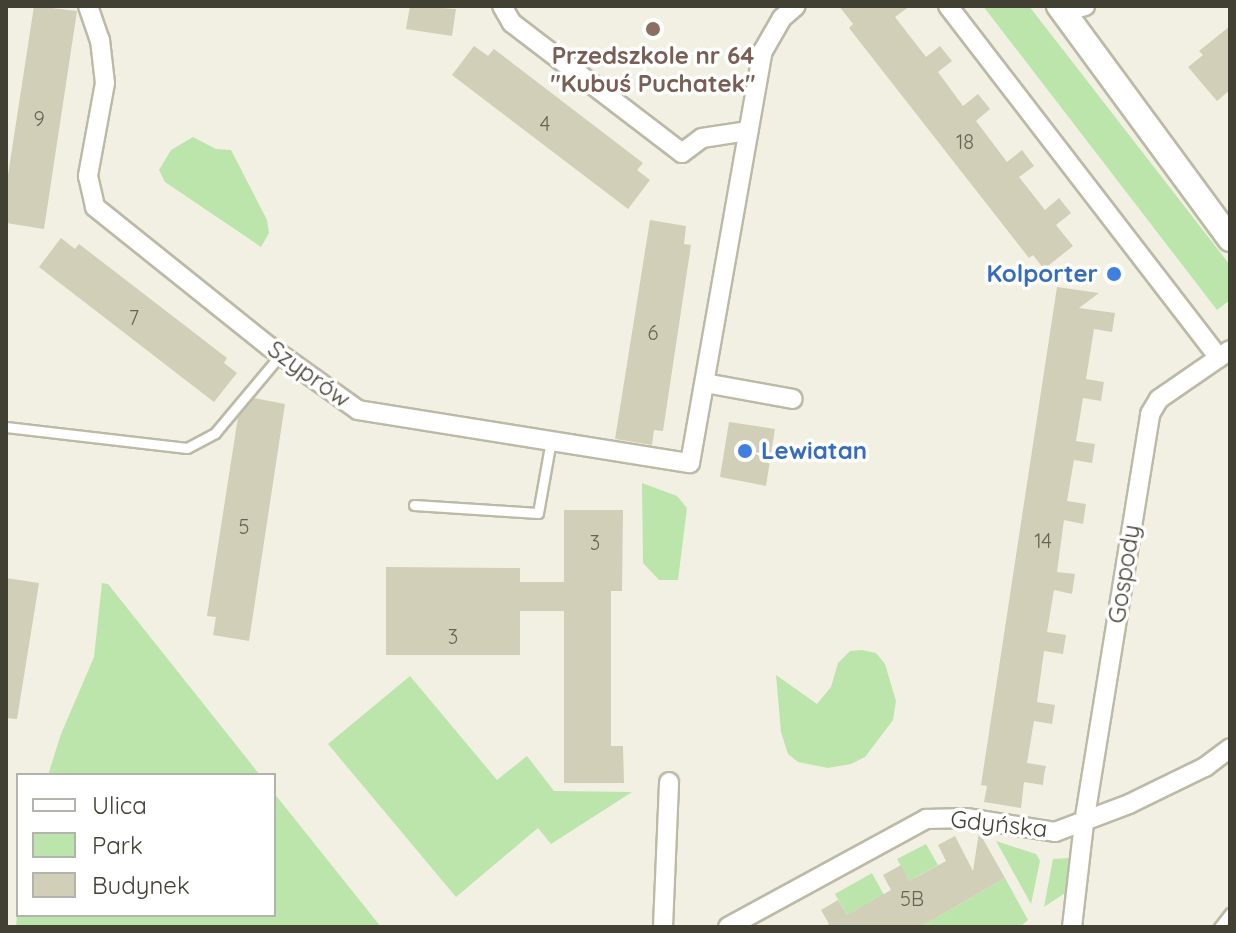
<!DOCTYPE html>
<html>
<head>
<meta charset="utf-8">
<style>
	body { margin:0 }
	#map { position:relative; width:1236px; height:933px; overflow:hidden; background:#f1f0e3; font-family:Quicksand,sans-serif }
	div>[style] { position:absolute }
	[style*='--x'] { left:calc(var(--x)*1px); top:calc(var(--y)*1px); width:calc(var(--w)*1px); rotate:calc(var(--a)*1deg) }
	.green>* { inset:0; background:#bce5ac }
	.building>* { inset:0; background:#d2cfb8 }
	.roads { filter:drop-shadow(2px 0 #bcbaa6) drop-shadow(-2px 0 #bcbaa6) drop-shadow(0 2px #bcbaa6) drop-shadow(0 -2px #bcbaa6) }
	.service>* { height:9px; margin:-4.5px; padding:0 4.5px; transform-origin:4.5px; border-radius:4.5px; background:#fff }
	.minor>* { height:18px; margin:-9px; padding:0 9px; transform-origin:9px; border-radius:9px; background:#fff }
	.tertiary>* { height:24px; margin:-12px; padding:0 12px; transform-origin:12px; border-radius:12px; background:#fff }
	.dots>* { width:22px; height:22px; translate:-50% -50%; box-sizing:border-box; border:4px solid #fff; border-radius:50% }
	span { translate:-50% -50%; white-space:nowrap; text-align:center; line-height:1.15; -webkit-text-stroke:7px #fff; paint-order:stroke }
	.number-label { font-size:20px; color:#666454 }
	.number-label span { -webkit-text-stroke-width:0 }
	.education-label { font-size:24px; color:#785e54; font-weight:700 }
	.shop-label { font-size:24px; color:#366cbe; font-weight:700 }
	.right { translate:-100% -50%; text-align:right }
	.left { translate:0 -50%; text-align:left }
	.street-label { font-size:24px; color:#424033 }
	.frame { position:absolute; inset:0; border:8px solid #424033; pointer-events:none }
	.legend { position:absolute; left:16px; top:773px; width:260px; height:144px; box-sizing:border-box; background:#fff; border:2px solid #b3b3ad; margin:0; padding:10px 14px; list-style:none; font-size:24px; color:#424033 }
	.legend li { display:flex; align-items:center; gap:16px; height:40px }
	.legend b { width:40px; border:2px solid #b3b3ad }
</style>
</head>
<body>
<div id="map">
	<div class="green">
		<div style="clip-path:polygon(983px 6px,1029px 6px,1230px 265px,1230px 300px,1217px 310px)"></div>
		<div style="clip-path:polygon(193px 137px,216px 149px,231px 150px,267px 220px,269px 233px,261px 247px,165px 182px,159px 170px,171px 150px)"></div>
		<div style="clip-path:polygon(642px 483px,677px 496px,687px 508px,678px 580px,659px 580px,643px 563px)"></div>
		<div style="clip-path:polygon(102px 583px,108px 584px,260px 775px,48px 775px,61px 734px,94px 657px)"></div>
		<div style="clip-path:polygon(862px 650px,876px 653px,885px 664px,896px 701px,893px 720px,865px 757px,851px 764px,828px 768px,798px 762px,788px 754px,781px 732px,776px 675px,817px 704px,831px 687px,838px 663px,850px 651px)"></div>
		<div style="clip-path:polygon(410px 676px,497px 780px,527px 756px,554px 791px,632px 792px,551px 844px,538px 828px,456px 897px,328px 744px)"></div>
		<div style="clip-path:polygon(274px 793px,381px 927px,16px 927px,18px 904px,18px 915px,274px 915px)"></div>
		<div style="clip-path:polygon(996px 841px,1036px 854px,1040px 861px,1031px 904px)"></div>
		<div style="clip-path:polygon(926px 844px,938px 865px,909px 881px,897px 859px)"></div>
		<div style="clip-path:polygon(1070px 858px,1065px 893px,1044px 907px,1053px 859px)"></div>
		<div style="clip-path:polygon(872px 873px,884px 895px,847px 915px,835px 894px)"></div>
		<div style="clip-path:polygon(1005px 878px,1028px 920px,1020px 927px,920px 927px)"></div>
	</div>
	<div class="building">
		<div style="clip-path:polygon(34px 6px,77px 11px,44px 229px,6px 223px,6px 188px)"></div>
		<div style="clip-path:polygon(410px 6px,456px 9px,452px 36px,406px 29px)"></div>
		<div style="clip-path:polygon(839px 6px,910px 6px,895px 17px,926px 57px,940px 46px,952px 61px,938px 72px,963px 106px,978px 94px,990px 109px,976px 121px,1007px 162px,1022px 150px,1034px 166px,1019px 177px,1045px 210px,1059px 198px,1071px 213px,1056px 225px,1073px 246px,1044px 269px,1033px 255px,1029px 258px,849px 28px,853px 24px)"></div>
		<div style="clip-path:polygon(1230px 26px,1230px 90px,1217px 101px,1188px 67px,1203px 55px,1199px 51px)"></div>
		<div style="clip-path:polygon(474px 46px,488px 56px,494px 49px,643px 163px,637px 170px,650px 180px,628px 209px,452px 75px)"></div>
		<div style="clip-path:polygon(650px 220px,686px 226px,684px 244px,691px 245px,663px 431px,654px 430px,652px 445px,615px 439px)"></div>
		<div style="clip-path:polygon(61px 238px,75px 249px,79px 244px,227px 358px,224px 363px,237px 373px,214px 402px,39px 267px)"></div>
		<div style="clip-path:polygon(1057px 287px,1099px 293px,1079px 308px,1115px 313px,1112px 332px,1094px 329px,1086px 379px,1104px 382px,1101px 401px,1083px 398px,1076px 441px,1095px 444px,1092px 463px,1074px 460px,1067px 501px,1086px 504px,1083px 524px,1064px 520px,1057px 572px,1075px 574px,1072px 594px,1054px 590px,1047px 632px,1066px 635px,1063px 654px,1044px 651px,1037px 702px,1055px 705px,1052px 724px,1034px 721px,1027px 763px,1046px 766px,1044px 775px,1043px 785px,1024px 782px,1021px 808px,984px 802px,987px 786px,981px 785px)"></div>
		<div style="clip-path:polygon(254px 398px,285px 404px,249px 641px,213px 635px,216px 617px,207px 616px,238px 417px)"></div>
		<div style="clip-path:polygon(729px 422px,775px 429px,766px 486px,720px 477px)"></div>
		<div style="clip-path:polygon(564px 510px,623px 510px,622px 591px,611px 591px,611px 746px,623px 746px,624px 783px,564px 783px,564px 611px,520px 611px,520px 655px,386px 655px,386px 567px,520px 568px,520px 582px,564px 582px)"></div>
		<div style="clip-path:polygon(6px 578px,39px 583px,17px 719px,6px 718px)"></div>
		<div style="clip-path:polygon(979px 832px,1005px 878px,920px 927px,823px 927px,829px 924px,821px 910px,838px 900px,847px 915px,891px 890px,883px 875px,901px 865px,909px 881px,946px 861px,938px 845px,955px 836px,973px 871px)"></div>
	</div>
	<div class="roads">
		<div class="service">
			<div style="--x:6;--y:427;--w:182;--a:6.6"></div>
			<div style="--x:187;--y:448;--w:32;--a:-28"></div>
			<div style="--x:215;--y:433;--w:103;--a:-50.1"></div>
			<div style="--x:414;--y:505;--w:124;--a:3.7"></div>
			<div style="--x:538;--y:513;--w:74;--a:-79.9"></div>
			<div style="--x:1219;--y:927;--w:18;--a:-52"></div>
		</div>
		<div class="minor">
			<div style="--x:88;--y:6;--w:36;--a:71"></div>
			<div style="--x:100;--y:40;--w:43;--a:83.4"></div>
			<div style="--x:105;--y:83;--w:95;--a:100.4"></div>
			<div style="--x:88;--y:176;--w:32;--a:77"></div>
			<div style="--x:95;--y:207;--w:224;--a:38.7"></div>
			<div style="--x:270;--y:347;--w:108;--a:35.6"></div>
			<div style="--x:358;--y:410;--w:336;--a:9.1"></div>
			<div style="--x:690;--y:463;--w:418;--a:-80"></div>
			<div style="--x:763;--y:51;--w:38;--a:-60"></div>
			<div style="--x:782;--y:18;--w:18;--a:-41"></div>
			<div style="--x:502;--y:6;--w:20;--a:60"></div>
			<div style="--x:512;--y:23;--w:214;--a:37.4"></div>
			<div style="--x:682;--y:153;--w:25;--a:-37"></div>
			<div style="--x:702;--y:138;--w:47;--a:-8.7"></div>
			<div style="--x:948;--y:6;--w:444;--a:52.4"></div>
			<div style="--x:1063;--y:12;--w:23;--a:-15"></div>
			<div style="--x:705;--y:383;--w:89;--a:10.3"></div>
			<div style="--x:663;--y:927;--w:145;--a:-87.6"></div>
			<div style="--x:728;--y:927;--w:226;--a:-28.6"></div>
			<div style="--x:926;--y:819;--w:40;--a:-1.4"></div>
			<div style="--x:966;--y:818;--w:90;--a:8.9"></div>
			<div style="--x:1055;--y:832;--w:79;--a:-20.7"></div>
			<div style="--x:1129;--y:804;--w:85;--a:-26"></div>
			<div style="--x:1205;--y:767;--w:31;--a:-37"></div>
			<div style="--x:1072;--y:927;--w:105;--a:-83.4"></div>
			<div style="--x:1084;--y:823;--w:414;--a:-80.8"></div>
			<div style="--x:1150;--y:414;--w:17;--a:-59"></div>
			<div style="--x:1159;--y:399;--w:86;--a:-34.6"></div>
		</div>
		<div class="tertiary">
			<div style="--x:1059;--y:6;--w:289;--a:53.7"></div>
		</div>
	</div>
	<div class="dots">
		<div style="left:653px;top:29px;background:#8d6e63"></div>
		<div style="left:1114px;top:274px;background:#3f7fe0"></div>
		<div style="left:745px;top:451px;background:#3f7fe0"></div>
	</div>
	<div class="number-label">
		<span style="left:39px;top:118px">9</span>
		<span style="left:545px;top:123px">4</span>
		<span style="left:965px;top:141px">18</span>
		<span style="left:134px;top:317px">7</span>
		<span style="left:653px;top:332px">6</span>
		<span style="left:244px;top:526px">5</span>
		<span style="left:1043px;top:540px">14</span>
		<span style="left:595px;top:542px">3</span>
		<span style="left:453px;top:636px">3</span>
		<span style="left:912px;top:898px">5B</span>
	</div>
	<div class="education-label">
		<span style="left:653px;top:70px">Przedszkole nr 64<br>"Kubuś Puchatek"</span>
	</div>
	<div class="shop-label">
		<span class="right" style="left:1098px;top:274px">Kolporter</span>
		<span class="left" style="left:761px;top:451px">Lewiatan</span>
	</div>
	<div class="street-label">
		<span style="left:309px;top:374px;rotate:36deg">Szyprów</span>
		<span style="left:1124px;top:574px;rotate:-81deg">Gospody</span>
		<span style="left:999px;top:824px;rotate:6deg">Gdyńska</span>
	</div>
	<div class="frame"></div>
	<ul class="legend">
	<li><b style="height:10px;background:#fff"></b>Ulica</li>
	<li><b style="height:22px;background:#bce5ac"></b>Park</li>
	<li><b style="height:22px;background:#d2cfb8"></b>Budynek</li>
	</ul>
</div>
</body>
</html>
